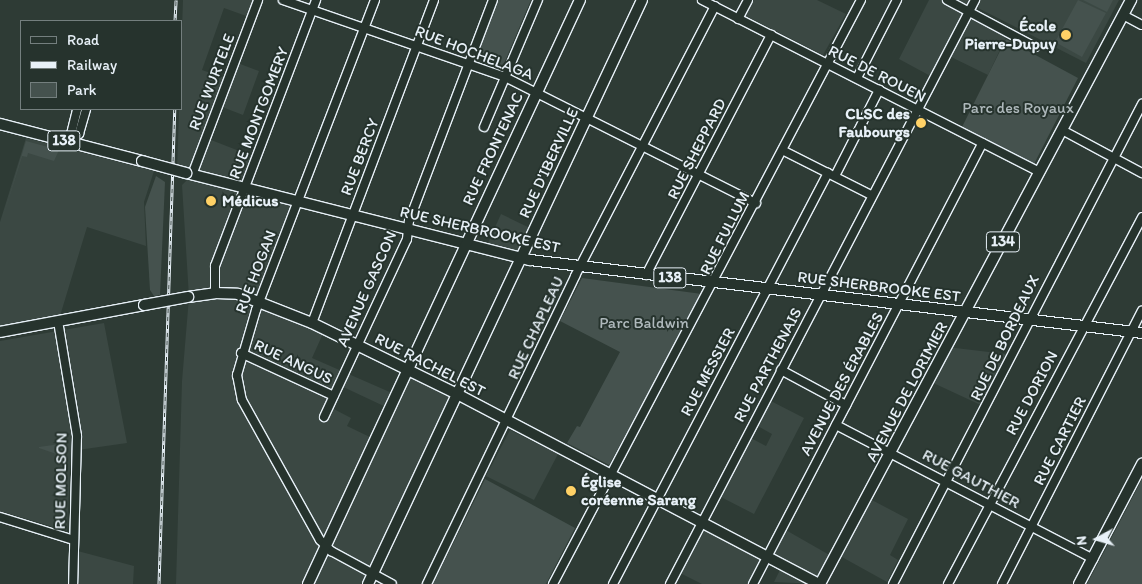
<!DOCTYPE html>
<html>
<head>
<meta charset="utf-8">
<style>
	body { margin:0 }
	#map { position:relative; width:1142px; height:584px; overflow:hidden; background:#2e3b35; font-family:Itim,sans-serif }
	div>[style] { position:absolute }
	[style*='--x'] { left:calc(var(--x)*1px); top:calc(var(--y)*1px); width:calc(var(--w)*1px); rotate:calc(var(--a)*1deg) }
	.built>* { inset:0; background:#3b4843 }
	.green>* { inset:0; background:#45524e }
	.roads { filter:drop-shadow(1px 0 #e8f1f8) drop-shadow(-1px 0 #e8f1f8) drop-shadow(0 1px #e8f1f8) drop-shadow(0 -1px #e8f1f8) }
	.minor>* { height:8px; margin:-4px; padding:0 4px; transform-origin:4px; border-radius:4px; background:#26332d }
	.major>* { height:10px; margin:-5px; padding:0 5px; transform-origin:5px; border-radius:5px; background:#26332d }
	.rail>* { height:3px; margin-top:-1.5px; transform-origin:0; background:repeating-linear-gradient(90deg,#26332d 0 4px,#e8f1f8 0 8px); box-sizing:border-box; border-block:1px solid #e8f1f8 }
	.bridges { filter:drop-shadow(1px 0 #e8f1f8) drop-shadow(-1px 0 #e8f1f8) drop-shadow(0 1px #e8f1f8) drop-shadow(0 -1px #e8f1f8) }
	.major-bridge>* { height:10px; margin:-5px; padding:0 5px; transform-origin:5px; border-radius:5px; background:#26332d }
	.dots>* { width:14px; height:14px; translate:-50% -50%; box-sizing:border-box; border:2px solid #26332d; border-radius:50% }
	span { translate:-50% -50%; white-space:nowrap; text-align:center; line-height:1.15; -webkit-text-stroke:4px #26332d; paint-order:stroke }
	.shield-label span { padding:1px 4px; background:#26332d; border:1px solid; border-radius:4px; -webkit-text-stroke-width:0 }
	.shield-label { font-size:15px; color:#e8f1f8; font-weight:700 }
	.poi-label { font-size:16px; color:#e8f1f8; font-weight:700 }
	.right { translate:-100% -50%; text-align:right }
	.left { translate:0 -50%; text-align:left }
	.street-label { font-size:16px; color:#e8f1f8 }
	.park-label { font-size:16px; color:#afb9bc }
	.legend { position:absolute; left:20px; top:20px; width:162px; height:90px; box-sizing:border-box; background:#26332d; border:1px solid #747f7e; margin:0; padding:6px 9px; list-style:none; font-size:15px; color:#e8f1f8 }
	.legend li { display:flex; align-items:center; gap:10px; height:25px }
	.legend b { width:25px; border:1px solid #747f7e }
	.north { position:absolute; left:1072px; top:514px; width:50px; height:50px; -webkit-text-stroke:4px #26332d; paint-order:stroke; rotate:264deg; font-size:14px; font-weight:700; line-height:20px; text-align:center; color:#e8f1f8 }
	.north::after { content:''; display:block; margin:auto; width:18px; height:22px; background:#e8f1f8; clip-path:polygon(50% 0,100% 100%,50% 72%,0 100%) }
</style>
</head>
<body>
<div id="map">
	<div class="built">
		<div style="clip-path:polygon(183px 0,257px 0,249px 17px,224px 8px,202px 70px,228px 79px,235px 62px,259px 71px,243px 115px,217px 105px,191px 173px,177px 169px)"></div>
		<div style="clip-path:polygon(753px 0,817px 0,846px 14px,823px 55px,746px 16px)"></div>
		<div style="clip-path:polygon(929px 0,973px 0,967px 12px,1008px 33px,988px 75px,949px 56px,936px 79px,899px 59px)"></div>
		<div style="clip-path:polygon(981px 0,1119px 0,1086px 63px,978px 8px)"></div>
		<div style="clip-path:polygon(26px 138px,154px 171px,144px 202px,146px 246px,87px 227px,60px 316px,0 326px,0 222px)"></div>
		<div style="clip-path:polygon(evenodd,206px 138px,257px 158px,245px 189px,297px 202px,260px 300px,325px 329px,312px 358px,392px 393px,408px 375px,450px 396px,362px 584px,176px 584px,182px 381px,189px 297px,182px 185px,192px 175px,206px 138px,339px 385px,388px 408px,374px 439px,347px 426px,351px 418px,330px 407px,339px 385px)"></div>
		<div style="clip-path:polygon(501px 214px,530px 228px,520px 251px,488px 243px)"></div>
		<div style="clip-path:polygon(104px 323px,127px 443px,71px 451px,67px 531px,0 511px,0 341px)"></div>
		<div style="clip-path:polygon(947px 347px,1014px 355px,985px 407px,929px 381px)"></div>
		<div style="clip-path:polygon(767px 399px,804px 418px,754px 514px,717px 495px,747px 436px,766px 446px,772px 434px,754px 424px)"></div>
		<div style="clip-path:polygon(510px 430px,558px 454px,534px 500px,486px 476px)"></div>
		<div style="clip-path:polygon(870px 499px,908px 519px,890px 555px,898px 560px,887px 582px,840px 556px)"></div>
		<div style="clip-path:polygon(702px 522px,767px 556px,752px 584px,702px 584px,678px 572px)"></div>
		<div style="clip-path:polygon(784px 529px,833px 557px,818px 584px,774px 582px,783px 564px,769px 556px)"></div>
		<div style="clip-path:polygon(74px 550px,134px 566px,133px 584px,73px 584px)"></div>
	</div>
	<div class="green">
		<div style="clip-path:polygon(498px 0,531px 0,503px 66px,477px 56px)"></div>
		<div style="clip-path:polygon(1078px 0,1106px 13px,1082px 57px,1055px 42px)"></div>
		<div style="clip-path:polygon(1083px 0,1113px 0,1107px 12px)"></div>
		<div style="clip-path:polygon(1006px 39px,1078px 78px,1034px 164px,962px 127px)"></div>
		<div style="clip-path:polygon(26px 141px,59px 150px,54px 161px,28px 153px,27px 157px,22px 156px,0 227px)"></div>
		<div style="clip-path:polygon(156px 176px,165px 182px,160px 295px,154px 296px,150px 290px,145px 207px)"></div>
		<div style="clip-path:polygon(582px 278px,702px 294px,609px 465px,567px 443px,577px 426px,580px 427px,620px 352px,560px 321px)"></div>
		<div style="clip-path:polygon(60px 444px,68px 458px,39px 448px,39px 447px)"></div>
		<div style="clip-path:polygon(485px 479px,575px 528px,546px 584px,433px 584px)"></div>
		<div style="clip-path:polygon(1142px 479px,1142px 584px,1087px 584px,1114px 533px)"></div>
	</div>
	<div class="roads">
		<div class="minor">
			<div style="--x:283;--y:0;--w:235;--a:19.1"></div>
			<div style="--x:505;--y:77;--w:281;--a:26.7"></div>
			<div style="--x:375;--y:0;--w:332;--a:111"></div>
			<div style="--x:256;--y:310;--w:68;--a:106.3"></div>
			<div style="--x:237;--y:375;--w:25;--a:79"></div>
			<div style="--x:242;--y:400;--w:160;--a:60.9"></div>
			<div style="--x:320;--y:540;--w:16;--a:45"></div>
			<div style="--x:331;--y:551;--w:69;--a:28.4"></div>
			<div style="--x:702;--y:0;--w:378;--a:27"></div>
			<div style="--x:947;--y:0;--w:100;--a:28.1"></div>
			<div style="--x:1123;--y:15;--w:21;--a:28"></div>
			<div style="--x:738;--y:19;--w:21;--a:-62"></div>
			<div style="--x:857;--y:78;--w:88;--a:-62.9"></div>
			<div style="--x:484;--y:127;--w:138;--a:-67"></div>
			<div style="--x:1062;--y:130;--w:91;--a:28.3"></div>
			<div style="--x:69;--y:142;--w:13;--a:-39"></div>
			<div style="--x:79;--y:134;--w:26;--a:-74"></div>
			<div style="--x:69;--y:142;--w:34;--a:-76"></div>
			<div style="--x:784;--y:151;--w:97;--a:26.8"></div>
			<div style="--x:192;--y:175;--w:187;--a:-69.3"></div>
			<div style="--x:835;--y:176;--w:97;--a:-62.9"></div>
			<div style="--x:646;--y:275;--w:271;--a:-62.5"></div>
			<div style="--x:215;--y:293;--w:27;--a:-90"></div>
			<div style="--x:215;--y:266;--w:285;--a:-69.2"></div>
			<div style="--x:58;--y:321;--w:117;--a:80.6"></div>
			<div style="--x:77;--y:436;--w:148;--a:91.5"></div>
			<div style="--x:312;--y:323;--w:345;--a:-69.3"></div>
			<div style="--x:241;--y:353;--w:102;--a:24.8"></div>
			<div style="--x:781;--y:370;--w:74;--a:28.3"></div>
			<div style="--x:324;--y:417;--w:196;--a:-65"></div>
			<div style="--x:407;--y:239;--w:18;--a:-84"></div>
			<div style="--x:409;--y:221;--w:236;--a:-69.2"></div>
			<div style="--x:836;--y:425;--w:290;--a:27.5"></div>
			<div style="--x:0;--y:517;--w:77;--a:17.3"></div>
			<div style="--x:427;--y:584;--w:342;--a:-64.3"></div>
			<div style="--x:575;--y:276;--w:304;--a:-62.6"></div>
			<div style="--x:553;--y:584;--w:660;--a:-62.19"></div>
			<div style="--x:613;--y:584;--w:464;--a:-62.4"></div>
			<div style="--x:670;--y:584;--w:659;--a:-62.42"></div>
			<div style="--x:753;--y:584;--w:497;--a:-62.5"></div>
			<div style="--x:893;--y:584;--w:541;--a:-62.58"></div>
			<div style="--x:948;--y:584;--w:415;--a:-62.1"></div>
			<div style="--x:1002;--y:584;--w:307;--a:-62.9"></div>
		</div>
		<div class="major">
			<div style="--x:0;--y:124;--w:147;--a:14.6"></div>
			<div style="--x:186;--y:173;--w:355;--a:14.2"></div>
			<div style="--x:530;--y:260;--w:616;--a:6.8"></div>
			<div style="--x:188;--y:297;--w:27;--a:-8"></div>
			<div style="--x:215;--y:293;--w:23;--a:2"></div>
			<div style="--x:238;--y:294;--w:79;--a:21.4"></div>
			<div style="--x:312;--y:323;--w:161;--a:26.1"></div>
			<div style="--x:457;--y:394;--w:409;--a:27.7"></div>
			<div style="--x:0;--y:332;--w:147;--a:-10.6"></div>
			<div style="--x:308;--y:584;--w:644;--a:-65.03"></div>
			<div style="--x:368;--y:584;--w:645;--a:-64.87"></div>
			<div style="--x:820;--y:584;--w:662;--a:-61.96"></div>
			<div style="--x:1079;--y:584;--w:136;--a:-62.3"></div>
		</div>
	</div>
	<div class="rail">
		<div style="--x:175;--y:21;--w:21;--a:-87"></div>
		<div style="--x:159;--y:584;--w:475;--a:-88.1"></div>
	</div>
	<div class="bridges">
		<div class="major-bridge">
			<div style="--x:142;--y:161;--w:46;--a:15.3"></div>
			<div style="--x:144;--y:305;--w:45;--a:-10.3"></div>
		</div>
	</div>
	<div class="dots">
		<div style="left:1066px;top:35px;background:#ffd166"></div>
		<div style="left:921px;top:123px;background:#ffd166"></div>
		<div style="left:211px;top:201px;background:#ffd166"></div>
		<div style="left:571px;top:491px;background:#ffd166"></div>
	</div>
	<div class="shield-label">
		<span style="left:64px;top:141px">138</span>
		<span style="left:1003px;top:242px">134</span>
		<span style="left:670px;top:278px">138</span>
	</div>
	<div class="poi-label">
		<span class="right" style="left:1056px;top:35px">École<br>Pierre-Dupuy</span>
		<span class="right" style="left:910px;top:123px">CLSC des<br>Faubourgs</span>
		<span class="left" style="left:222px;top:201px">Médicus</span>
		<span class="left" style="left:581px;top:491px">Église<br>coréenne Sarang</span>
	</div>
	<div class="street-label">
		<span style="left:474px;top:53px;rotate:21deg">RUE HOCHELAGA</span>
		<span style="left:877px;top:74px;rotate:27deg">RUE DE ROUEN</span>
		<span style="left:212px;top:82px;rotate:-69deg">RUE WURTELE</span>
		<span style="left:259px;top:113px;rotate:-69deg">RUE MONTGOMERY</span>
		<span style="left:493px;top:149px;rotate:-65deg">RUE FRONTENAC</span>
		<span style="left:697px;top:149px;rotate:-63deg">RUE SHEPPARD</span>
		<span style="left:360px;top:157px;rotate:-69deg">RUE BERCY</span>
		<span style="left:549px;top:163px;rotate:-65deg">RUE D'IBERVILLE</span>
		<span style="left:480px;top:230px;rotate:13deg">RUE SHERBROOKE EST</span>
		<span style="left:725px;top:233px;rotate:-63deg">RUE FULLUM</span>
		<span style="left:256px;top:272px;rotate:-69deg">RUE HOGAN</span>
		<span style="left:879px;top:287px;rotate:7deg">RUE SHERBROOKE EST</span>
		<span style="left:367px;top:289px;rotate:-66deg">AVENUE GASCON</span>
		<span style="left:536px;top:328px;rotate:-65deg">RUE CHAPLEAU</span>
		<span style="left:1005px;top:338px;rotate:-64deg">RUE DE BORDEAUX</span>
		<span style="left:293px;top:362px;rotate:25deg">RUE ANGUS</span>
		<span style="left:430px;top:365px;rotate:27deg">RUE RACHEL EST</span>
		<span style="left:768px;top:365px;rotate:-62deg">RUE PARTHENAIS</span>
		<span style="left:708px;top:372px;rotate:-62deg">RUE MESSIER</span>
		<span style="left:842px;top:384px;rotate:-62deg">AVENUE DES ÉRABLES</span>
		<span style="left:907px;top:392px;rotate:-62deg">AVENUE DE LORIMIER</span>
		<span style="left:1032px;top:393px;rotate:-62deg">RUE DORION</span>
		<span style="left:1060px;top:441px;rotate:-63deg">RUE CARTIER</span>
		<span style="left:971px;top:479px;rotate:28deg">RUE GAUTHIER</span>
		<span style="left:61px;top:481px;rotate:-89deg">RUE MOLSON</span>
	</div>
	<div class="park-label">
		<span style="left:1018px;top:108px">Parc des Royaux</span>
		<span style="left:644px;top:323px">Parc Baldwin</span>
	</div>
	<ul class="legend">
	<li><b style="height:6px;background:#26332d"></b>Road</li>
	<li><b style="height:6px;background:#e8f1f8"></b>Railway</li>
	<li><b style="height:14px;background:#45524e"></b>Park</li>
	</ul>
	<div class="north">N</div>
</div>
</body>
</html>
